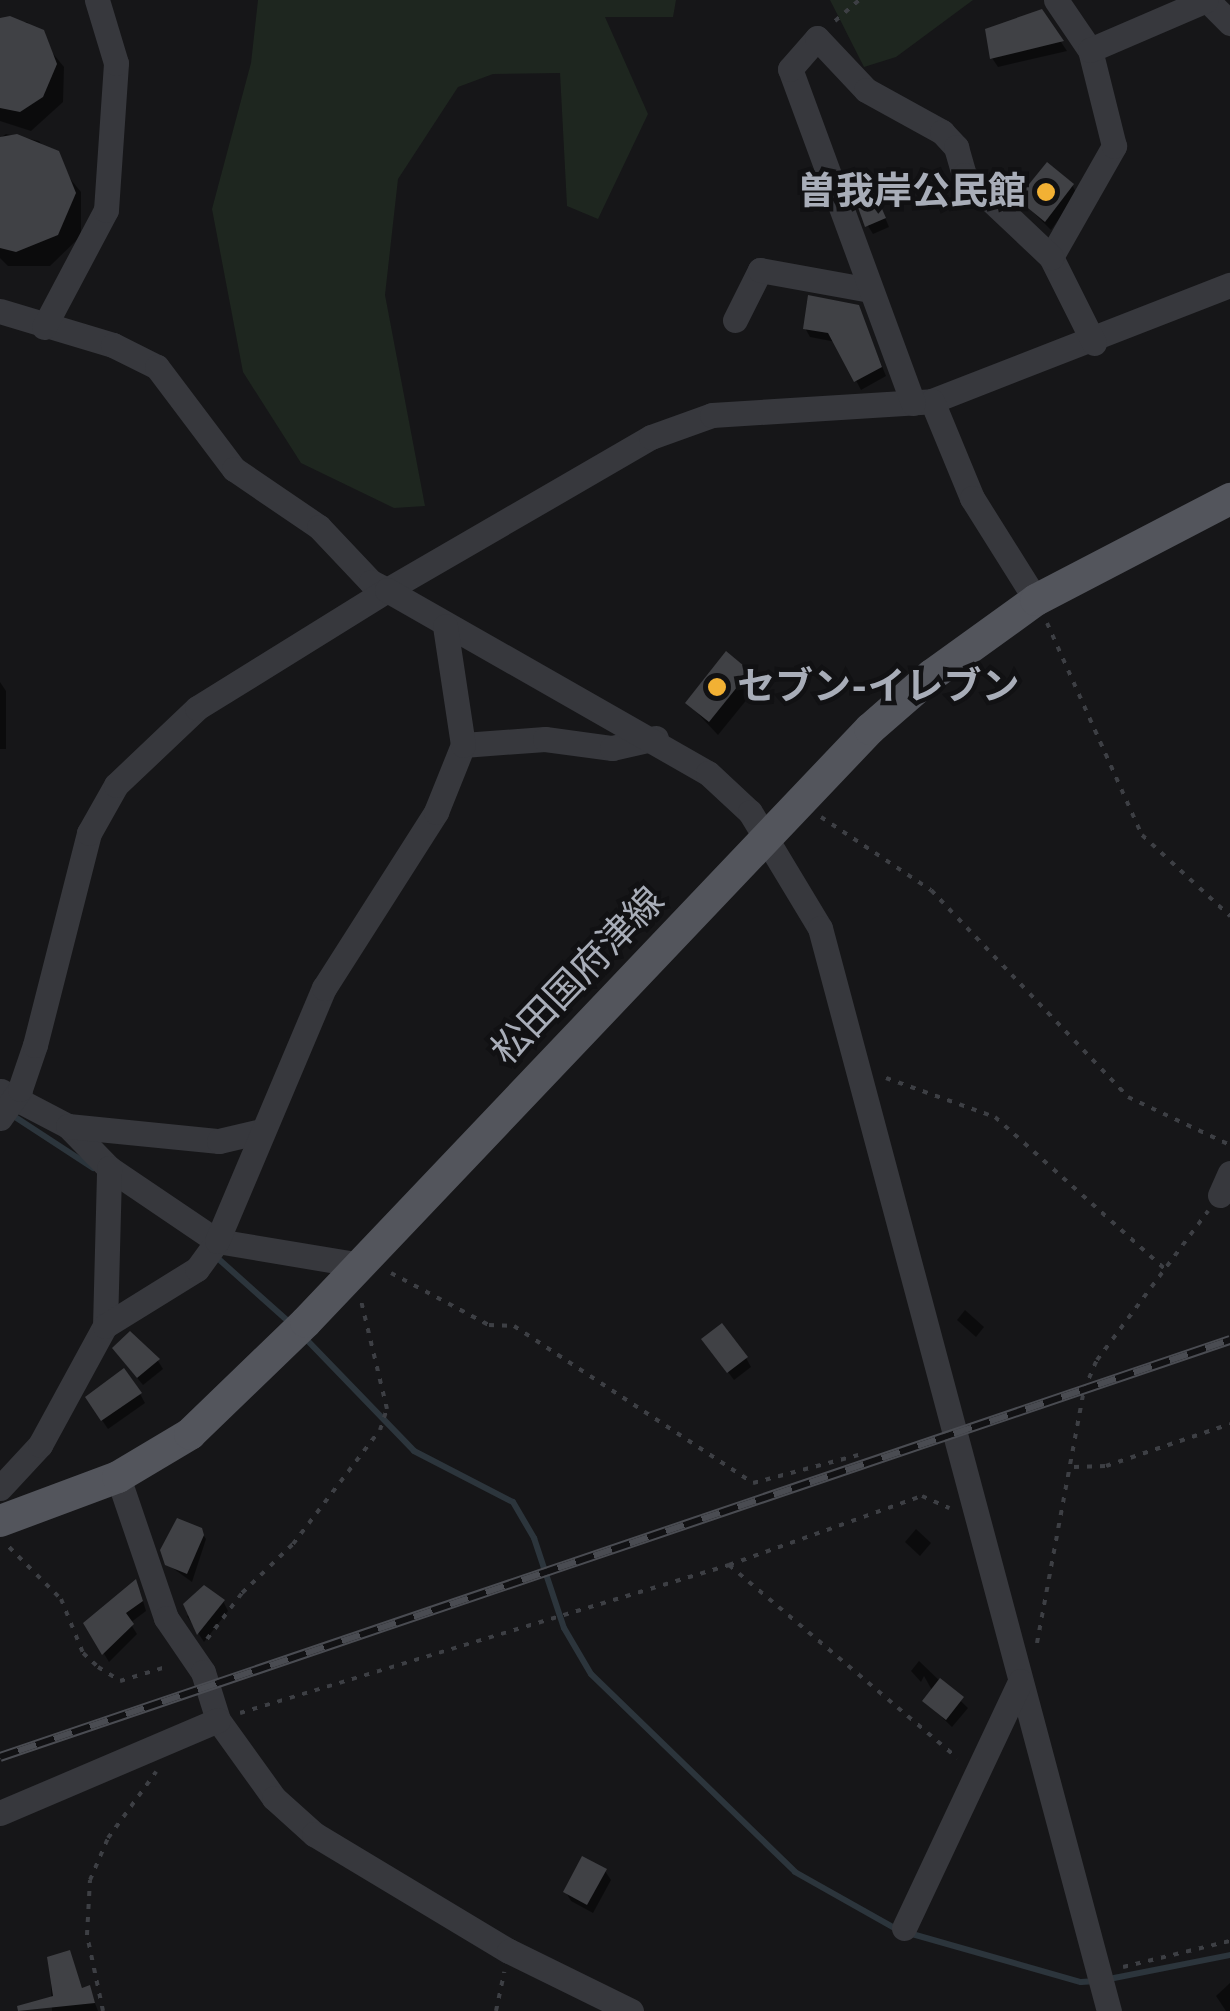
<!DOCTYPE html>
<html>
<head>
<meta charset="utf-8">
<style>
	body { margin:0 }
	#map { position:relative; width:1230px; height:2011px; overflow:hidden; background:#161618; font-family:"Space Grotesk","Noto Sans JP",sans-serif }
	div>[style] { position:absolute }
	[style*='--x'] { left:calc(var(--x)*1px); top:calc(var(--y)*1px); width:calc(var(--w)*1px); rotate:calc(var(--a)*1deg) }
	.green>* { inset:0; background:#1e261f }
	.shadow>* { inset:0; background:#0007 }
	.stream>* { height:6px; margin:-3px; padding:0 3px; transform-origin:3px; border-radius:3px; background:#2c353c }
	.building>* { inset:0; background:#404145 }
	.path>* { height:4px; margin-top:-2px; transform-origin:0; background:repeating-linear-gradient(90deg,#3d3f44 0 5px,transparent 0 13px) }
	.minor>* { height:25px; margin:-12.5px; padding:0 12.5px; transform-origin:12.5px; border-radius:12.5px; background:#37383d }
	.major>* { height:32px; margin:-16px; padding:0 16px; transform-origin:16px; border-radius:16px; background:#53555c }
	.rail>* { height:10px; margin-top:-5px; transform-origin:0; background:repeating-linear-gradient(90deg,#111113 0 19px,#4a4c52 0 38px); box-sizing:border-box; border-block:2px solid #4a4c52 }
	.dots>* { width:28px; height:28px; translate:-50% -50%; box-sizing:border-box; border:5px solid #111113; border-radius:50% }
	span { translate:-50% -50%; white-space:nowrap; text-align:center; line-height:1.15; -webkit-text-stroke:9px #111113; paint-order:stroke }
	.poi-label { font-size:38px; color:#a8adb8; font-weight:700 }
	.right { translate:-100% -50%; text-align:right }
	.left { translate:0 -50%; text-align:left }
	.street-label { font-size:38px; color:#a8adb8 }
</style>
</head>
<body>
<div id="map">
	<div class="green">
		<div style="clip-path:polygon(258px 0,676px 0,673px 17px,605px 17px,648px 114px,598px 219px,567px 206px,560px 73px,493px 74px,458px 87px,398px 179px,385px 295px,425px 506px,394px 508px,301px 463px,243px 372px,212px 209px,251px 63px)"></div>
		<div style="clip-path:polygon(830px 0,973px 0,896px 57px,864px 67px)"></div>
	</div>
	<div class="shadow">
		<div style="clip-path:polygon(1041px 12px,1067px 51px,998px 67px,992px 58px)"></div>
		<div style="clip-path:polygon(0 22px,27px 22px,64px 67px,63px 102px,31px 131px,0 121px)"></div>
		<div style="clip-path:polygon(6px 134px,39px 141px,81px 192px,81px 236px,50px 266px,8px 266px,0 258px,0 138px)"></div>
		<div style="clip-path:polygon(1072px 185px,1077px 194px,1051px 230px,1020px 199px)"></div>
		<div style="clip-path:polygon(873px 189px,889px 227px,873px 234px,868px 226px)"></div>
		<div style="clip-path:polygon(858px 307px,886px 376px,861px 390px,836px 342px,810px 337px,805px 328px)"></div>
		<div style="clip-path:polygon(748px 672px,757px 687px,718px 735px,688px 703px)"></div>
		<div style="clip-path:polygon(0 682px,6px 691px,6px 749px,0 749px)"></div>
		<div style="clip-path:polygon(965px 1310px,984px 1327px,976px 1337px,957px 1320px)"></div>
		<div style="clip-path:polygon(710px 1348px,746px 1358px,751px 1367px,734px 1380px)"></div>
		<div style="clip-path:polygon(120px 1357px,158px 1361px,163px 1369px,143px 1385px)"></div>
		<div style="clip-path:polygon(140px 1394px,145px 1403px,108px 1429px,93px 1407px)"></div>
		<div style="clip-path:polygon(916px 1529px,931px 1543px,920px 1556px,905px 1542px)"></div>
		<div style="clip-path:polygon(200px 1530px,206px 1539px,192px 1582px,167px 1564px)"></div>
		<div style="clip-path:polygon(140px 1591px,146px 1611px,130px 1623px,137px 1634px,109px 1662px,86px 1624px)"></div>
		<div style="clip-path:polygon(223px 1601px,228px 1611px,204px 1642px,187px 1616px)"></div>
		<div style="clip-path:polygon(919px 1661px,968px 1708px,952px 1727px,925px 1701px,933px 1692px,924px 1676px,921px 1682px,911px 1671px)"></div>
		<div style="clip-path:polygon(605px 1871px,611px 1880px,593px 1913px,571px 1901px,566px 1892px)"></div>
		<div style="clip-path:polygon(69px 1953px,83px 1990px,89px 1988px,98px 2011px,52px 2011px,50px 1959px)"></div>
		<div style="clip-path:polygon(1230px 1983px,1230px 2011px,1226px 2011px,1216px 1996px)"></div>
	</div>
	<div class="stream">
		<div style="--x:12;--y:1115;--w:97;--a:33.2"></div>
		<div style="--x:213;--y:1254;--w:102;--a:41.8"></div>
		<div style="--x:305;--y:1338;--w:157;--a:46"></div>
		<div style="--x:414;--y:1451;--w:111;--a:27.3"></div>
		<div style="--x:513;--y:1502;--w:42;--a:59.7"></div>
		<div style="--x:534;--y:1538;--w:95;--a:71.6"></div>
		<div style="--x:564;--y:1628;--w:53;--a:59.6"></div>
		<div style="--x:591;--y:1674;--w:284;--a:44.1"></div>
		<div style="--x:795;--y:1872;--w:118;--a:29.4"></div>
		<div style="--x:898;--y:1930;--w:190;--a:15.9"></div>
		<div style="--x:1081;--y:1982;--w:16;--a:-4"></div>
		<div style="--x:1109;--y:1979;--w:123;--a:-11.2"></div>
	</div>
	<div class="building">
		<div style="clip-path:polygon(1042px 9px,1064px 41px,990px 59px,985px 29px)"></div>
		<div style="clip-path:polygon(10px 16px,44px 30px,57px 64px,43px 97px,20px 112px,0 108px,0 18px)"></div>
		<div style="clip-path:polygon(17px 134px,59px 151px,76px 193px,58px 235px,16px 252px,0 248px,0 137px)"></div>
		<div style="clip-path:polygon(1047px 162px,1074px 184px,1045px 222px,1017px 199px)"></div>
		<div style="clip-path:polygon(868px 177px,886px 218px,865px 227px,850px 185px)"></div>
		<div style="clip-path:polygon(808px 295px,859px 305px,882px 367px,854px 382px,828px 333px,803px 329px)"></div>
		<div style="clip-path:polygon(726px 651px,750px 671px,709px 722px,685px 703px)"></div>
		<div style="clip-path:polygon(722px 1323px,748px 1357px,727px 1373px,701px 1339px)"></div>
		<div style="clip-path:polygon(130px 1331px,160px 1359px,137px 1378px,112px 1348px)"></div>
		<div style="clip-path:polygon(124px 1368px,142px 1393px,101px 1421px,85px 1397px)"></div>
		<div style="clip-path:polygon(177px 1518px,202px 1528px,204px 1535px,187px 1574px,165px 1565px,160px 1550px)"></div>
		<div style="clip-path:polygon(136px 1579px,143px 1601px,126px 1613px,134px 1624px,102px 1655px,83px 1623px)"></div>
		<div style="clip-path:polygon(204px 1585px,225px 1600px,197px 1635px,183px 1604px)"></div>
		<div style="clip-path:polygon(940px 1678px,964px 1697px,946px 1720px,922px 1701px)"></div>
		<div style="clip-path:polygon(582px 1856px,607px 1869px,587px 1905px,563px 1892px)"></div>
		<div style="clip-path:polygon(70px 1950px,82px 1988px,90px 1985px,95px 2003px,18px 2011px,17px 2006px,53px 1996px,47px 1957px)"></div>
	</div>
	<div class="path">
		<div style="--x:835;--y:21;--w:32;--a:-41"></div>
		<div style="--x:1047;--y:623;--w:232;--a:65.9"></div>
		<div style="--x:1142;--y:835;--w:120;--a:42.6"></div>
		<div style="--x:821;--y:817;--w:132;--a:33.6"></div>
		<div style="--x:931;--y:890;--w:286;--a:46.4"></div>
		<div style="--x:1128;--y:1097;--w:113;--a:25.2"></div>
		<div style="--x:886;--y:1078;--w:116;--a:19.7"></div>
		<div style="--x:995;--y:1117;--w:229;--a:41.8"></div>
		<div style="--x:391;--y:1273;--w:111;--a:28"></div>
		<div style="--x:489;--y:1325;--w:25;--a:2"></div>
		<div style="--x:514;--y:1326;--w:286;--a:33.3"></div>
		<div style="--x:753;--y:1483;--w:109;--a:-14.9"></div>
		<div style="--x:1074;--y:1467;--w:32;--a:-2"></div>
		<div style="--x:1106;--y:1466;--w:131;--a:-18.7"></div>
		<div style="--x:9;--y:1547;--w:74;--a:45"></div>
		<div style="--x:61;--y:1599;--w:58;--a:67.8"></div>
		<div style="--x:83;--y:1653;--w:21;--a:43"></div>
		<div style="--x:98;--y:1667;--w:26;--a:32"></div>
		<div style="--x:120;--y:1681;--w:51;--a:-17"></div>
		<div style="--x:729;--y:1565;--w:299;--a:40.2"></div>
		<div style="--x:207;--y:1639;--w:58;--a:-52.7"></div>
		<div style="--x:242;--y:1593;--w:71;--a:-43.9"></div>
		<div style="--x:293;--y:1544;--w:143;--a:-52.7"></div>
		<div style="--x:380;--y:1430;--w:22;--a:-72"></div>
		<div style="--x:387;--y:1409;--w:111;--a:-103.5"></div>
		<div style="--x:1037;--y:1643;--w:257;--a:-79.5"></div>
		<div style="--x:1084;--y:1390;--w:33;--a:-67"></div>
		<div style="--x:1097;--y:1360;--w:186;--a:-53.3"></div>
		<div style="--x:240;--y:1713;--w:511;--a:-16.84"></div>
		<div style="--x:729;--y:1565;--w:205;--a:-19.7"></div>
		<div style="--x:922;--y:1496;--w:30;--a:24"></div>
		<div style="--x:1123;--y:1967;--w:110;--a:-13.7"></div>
		<div style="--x:103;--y:2011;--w:78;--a:-101.9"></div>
		<div style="--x:87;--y:1935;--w:55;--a:-86.9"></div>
		<div style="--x:90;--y:1880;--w:46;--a:-66.8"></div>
		<div style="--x:108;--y:1838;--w:82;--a:-54"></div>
		<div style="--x:496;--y:2011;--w:40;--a:-78"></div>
	</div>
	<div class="minor">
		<div style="--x:1056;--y:0;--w:60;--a:55.8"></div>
		<div style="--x:1207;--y:0;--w:33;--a:45"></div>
		<div style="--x:0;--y:311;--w:118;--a:16.7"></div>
		<div style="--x:113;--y:345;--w:49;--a:26.6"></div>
		<div style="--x:157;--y:367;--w:128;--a:53"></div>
		<div style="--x:234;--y:469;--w:103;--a:34.3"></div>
		<div style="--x:319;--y:527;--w:76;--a:46.6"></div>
		<div style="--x:371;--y:582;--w:18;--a:27"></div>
		<div style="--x:387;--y:590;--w:305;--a:-30.1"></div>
		<div style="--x:651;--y:437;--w:65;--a:-19.8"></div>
		<div style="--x:712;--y:415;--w:220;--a:-3.6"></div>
		<div style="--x:932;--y:401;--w:320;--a:-21.3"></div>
		<div style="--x:735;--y:320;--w:56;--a:-63.4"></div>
		<div style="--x:760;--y:270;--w:112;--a:10.3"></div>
		<div style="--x:44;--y:327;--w:132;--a:-62.1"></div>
		<div style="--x:106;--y:210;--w:147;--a:-86.1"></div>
		<div style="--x:116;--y:63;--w:66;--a:-106.8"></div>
		<div style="--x:1094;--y:343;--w:96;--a:-116.6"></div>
		<div style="--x:1051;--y:257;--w:128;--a:-60.4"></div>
		<div style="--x:1114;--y:146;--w:99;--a:-104"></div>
		<div style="--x:1090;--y:50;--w:126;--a:-23.3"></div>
		<div style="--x:932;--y:401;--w:105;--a:67.6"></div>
		<div style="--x:972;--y:498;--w:120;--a:57.9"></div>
		<div style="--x:913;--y:403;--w:356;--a:-110.2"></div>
		<div style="--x:790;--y:69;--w:41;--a:-48.9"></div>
		<div style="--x:817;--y:38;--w:71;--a:46.7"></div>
		<div style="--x:866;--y:90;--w:87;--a:28.9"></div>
		<div style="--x:942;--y:132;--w:21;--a:47"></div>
		<div style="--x:956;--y:147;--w:29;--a:74"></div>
		<div style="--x:964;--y:175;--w:120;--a:43.3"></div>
		<div style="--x:463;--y:745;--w:82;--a:-4.2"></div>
		<div style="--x:545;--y:739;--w:68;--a:7.7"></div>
		<div style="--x:612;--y:748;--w:45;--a:-12.8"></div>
		<div style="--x:1;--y:1091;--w:76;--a:27.6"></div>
		<div style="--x:68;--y:1126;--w:59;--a:45.7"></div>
		<div style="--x:109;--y:1168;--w:130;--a:34.1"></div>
		<div style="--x:217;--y:1241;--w:145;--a:9.5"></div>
		<div style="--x:0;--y:1118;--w:35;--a:-55"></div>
		<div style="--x:20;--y:1089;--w:46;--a:-71.2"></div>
		<div style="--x:35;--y:1045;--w:219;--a:-75.7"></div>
		<div style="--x:89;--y:833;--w:55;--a:-60.6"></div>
		<div style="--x:116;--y:785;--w:112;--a:-43.5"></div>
		<div style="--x:197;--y:708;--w:224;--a:-31.8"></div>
		<div style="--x:387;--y:590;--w:369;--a:29.7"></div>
		<div style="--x:708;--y:773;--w:57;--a:42.9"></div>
		<div style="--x:750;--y:812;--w:135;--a:58.9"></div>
		<div style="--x:820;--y:928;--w:1121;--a:75.06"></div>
		<div style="--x:68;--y:1126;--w:152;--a:5.7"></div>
		<div style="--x:219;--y:1141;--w:43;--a:-13.4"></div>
		<div style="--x:1220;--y:1195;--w:24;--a:-66"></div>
		<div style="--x:105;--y:1326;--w:158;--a:-88.5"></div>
		<div style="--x:118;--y:1477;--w:149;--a:71.2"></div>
		<div style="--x:166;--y:1618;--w:65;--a:55.6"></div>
		<div style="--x:203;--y:1672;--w:50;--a:72.6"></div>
		<div style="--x:218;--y:1720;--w:96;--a:54.3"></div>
		<div style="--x:274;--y:1798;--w:54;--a:42"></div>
		<div style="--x:314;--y:1834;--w:227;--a:31"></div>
		<div style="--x:509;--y:1951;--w:136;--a:26.2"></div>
		<div style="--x:0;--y:1488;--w:59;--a:-47.1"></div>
		<div style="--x:40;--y:1445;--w:136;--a:-61.4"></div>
		<div style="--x:105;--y:1326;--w:108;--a:-31.8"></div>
		<div style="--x:197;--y:1269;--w:34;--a:-54"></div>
		<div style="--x:217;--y:1241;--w:275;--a:-67.1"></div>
		<div style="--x:324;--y:988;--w:209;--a:-57.5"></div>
		<div style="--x:436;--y:812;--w:72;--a:-68.1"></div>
		<div style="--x:463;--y:745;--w:120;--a:-98.6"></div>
		<div style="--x:0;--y:1813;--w:237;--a:-23.1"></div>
		<div style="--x:904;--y:1928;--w:273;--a:-64.8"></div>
	</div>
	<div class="major">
		<div style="--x:0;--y:1521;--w:126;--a:-20.4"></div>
		<div style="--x:118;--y:1477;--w:84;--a:-30.8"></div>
		<div style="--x:190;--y:1434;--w:161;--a:-44"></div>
		<div style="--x:306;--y:1322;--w:818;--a:-46.44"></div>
		<div style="--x:870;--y:729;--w:82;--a:-41.1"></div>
		<div style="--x:932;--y:675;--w:128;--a:-35.8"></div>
		<div style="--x:1036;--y:600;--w:219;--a:-27.5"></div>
	</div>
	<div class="rail">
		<div style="--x:0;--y:1757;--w:1299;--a:-18.73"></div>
	</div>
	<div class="dots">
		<div style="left:1046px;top:192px;background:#f2b134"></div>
		<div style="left:717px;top:687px;background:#f2b134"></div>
	</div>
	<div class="poi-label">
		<span class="right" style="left:1026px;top:192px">曽我岸公民館</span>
		<span class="left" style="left:737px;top:687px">セブン-イレブン</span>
	</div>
	<div class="street-label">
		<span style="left:578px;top:976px;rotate:-46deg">松田国府津線</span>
	</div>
</div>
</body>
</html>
